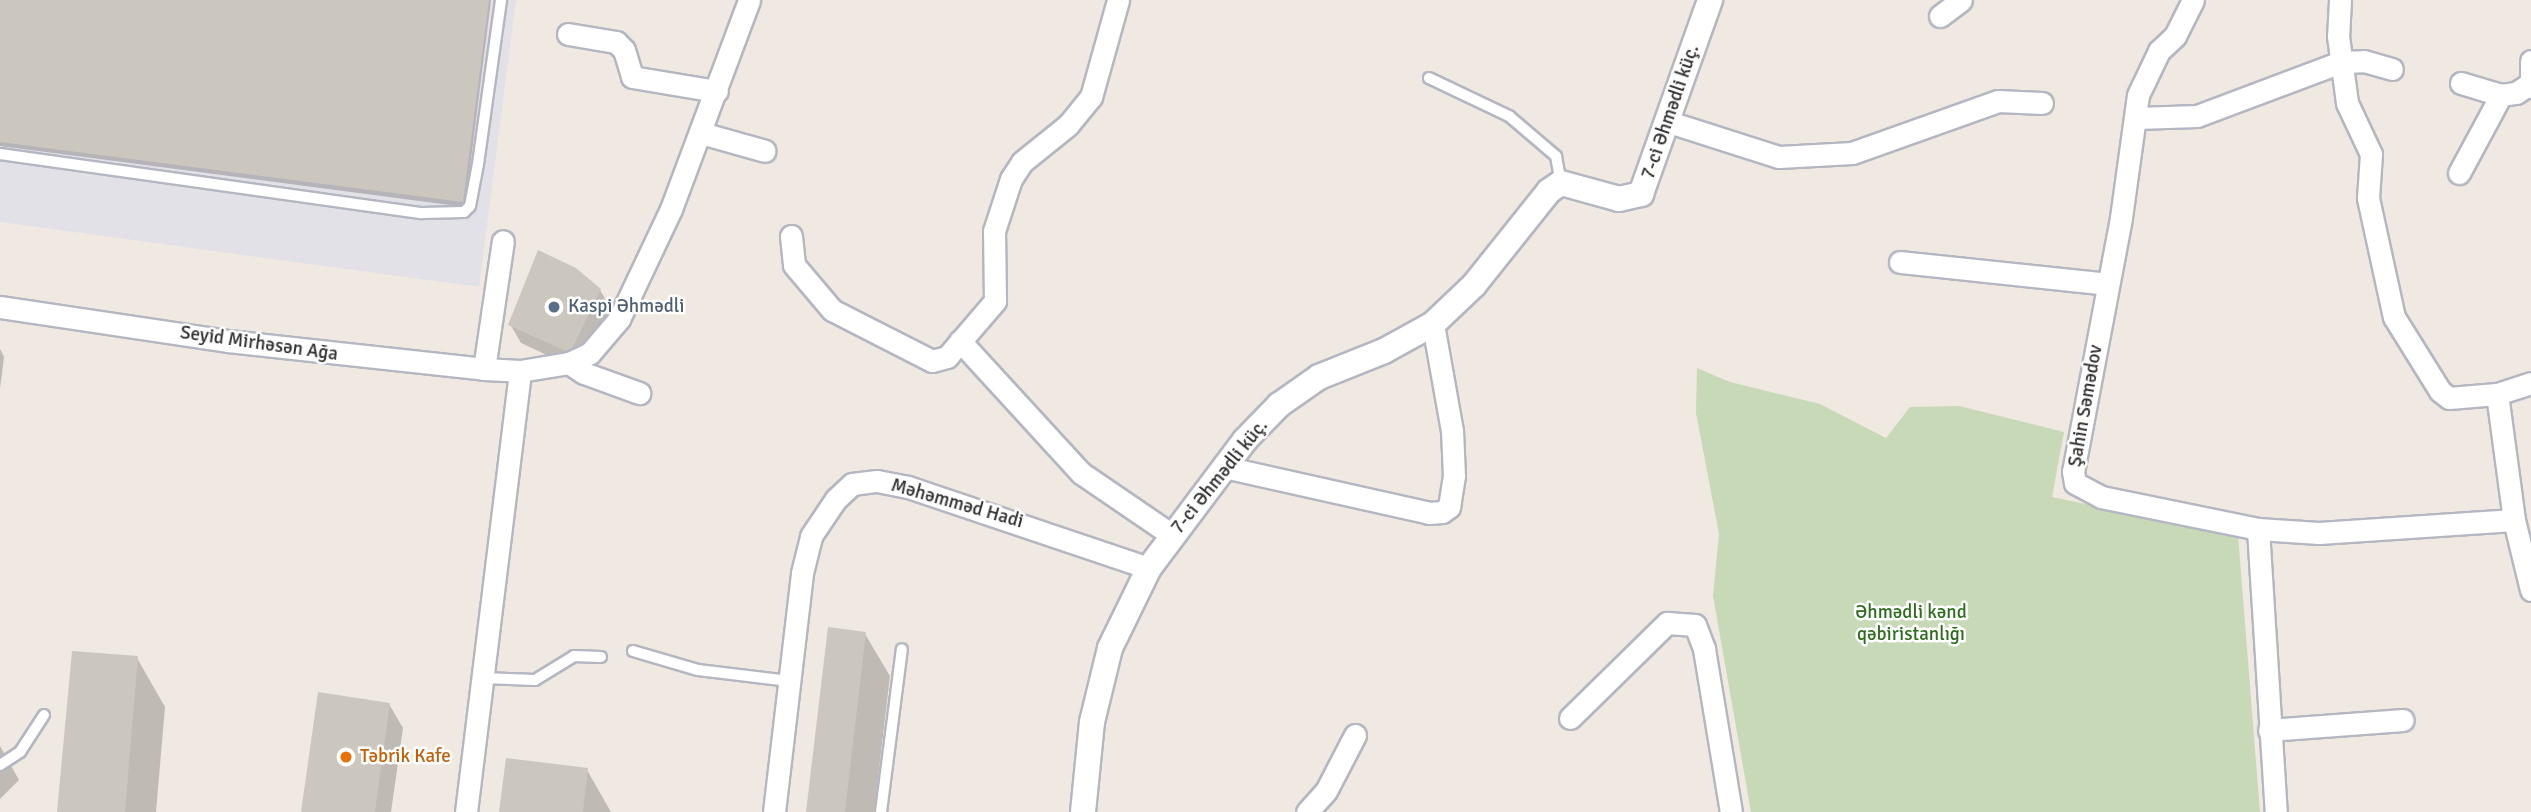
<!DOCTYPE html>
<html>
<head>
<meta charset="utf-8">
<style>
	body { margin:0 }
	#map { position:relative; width:2531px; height:812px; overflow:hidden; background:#efe9e1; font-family:Signika,sans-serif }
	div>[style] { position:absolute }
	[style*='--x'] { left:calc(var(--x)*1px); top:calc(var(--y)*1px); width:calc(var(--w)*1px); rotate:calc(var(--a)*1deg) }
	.industrial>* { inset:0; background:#e3e1e8 }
	.cemetery>* { inset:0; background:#c8d9b8 }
	.shadow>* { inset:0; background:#0003 }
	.building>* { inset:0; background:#cbc7bf }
	.roads { filter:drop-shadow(2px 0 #b4b7c1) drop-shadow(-2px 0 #b4b7c1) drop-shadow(0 2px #b4b7c1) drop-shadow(0 -2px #b4b7c1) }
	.service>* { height:10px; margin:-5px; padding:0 5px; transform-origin:5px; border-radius:5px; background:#fff }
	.minor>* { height:21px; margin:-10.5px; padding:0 10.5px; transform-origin:10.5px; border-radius:10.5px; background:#fff }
	.tertiary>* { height:24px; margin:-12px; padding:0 12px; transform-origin:12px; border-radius:12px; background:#fff }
	.dots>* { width:19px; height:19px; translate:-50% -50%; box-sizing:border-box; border:4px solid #fff; border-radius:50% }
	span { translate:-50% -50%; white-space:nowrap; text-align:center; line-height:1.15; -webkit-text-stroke:5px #fff; paint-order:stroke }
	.street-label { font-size:19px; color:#2e2e2e }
	.service-label { font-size:19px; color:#4e5e75 }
	.left { translate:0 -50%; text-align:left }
	.park-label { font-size:19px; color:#2c6e1b }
	.food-label { font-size:19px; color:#c56008 }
</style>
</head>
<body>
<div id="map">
	<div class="industrial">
		<div style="clip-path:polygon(0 0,516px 0,479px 287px,0 222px)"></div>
	</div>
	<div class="cemetery">
		<div style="clip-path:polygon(1697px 368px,1730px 382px,1820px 404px,1886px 438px,1910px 407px,1959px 406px,2064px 432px,2052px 497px,2238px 535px,2260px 812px,1751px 812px,1713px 596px,1719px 534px,1696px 413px)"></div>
	</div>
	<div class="shadow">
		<div style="clip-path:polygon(0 0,491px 0,465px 207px,0 146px)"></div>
		<div style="clip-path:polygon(600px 290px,611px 309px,581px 371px,521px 343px,510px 324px)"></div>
		<div style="clip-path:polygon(0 349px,4px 357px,0 389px)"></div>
		<div style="clip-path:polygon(865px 634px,890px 676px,874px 812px,808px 812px)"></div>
		<div style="clip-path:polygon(137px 658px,165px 707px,156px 812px,59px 812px)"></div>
		<div style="clip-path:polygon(389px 704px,403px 728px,391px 812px,303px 812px)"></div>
		<div style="clip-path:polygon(0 746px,19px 780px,0 799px)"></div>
		<div style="clip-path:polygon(587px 770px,611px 812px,501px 812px)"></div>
	</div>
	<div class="building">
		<div style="clip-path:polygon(0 0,489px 0,463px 202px,0 142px)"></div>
		<div style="clip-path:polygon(538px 250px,576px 268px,601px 289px,570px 353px,508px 325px)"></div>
		<div style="clip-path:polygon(828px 627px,866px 632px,845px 812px,806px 812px)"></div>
		<div style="clip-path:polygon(72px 651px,138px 656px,125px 812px,57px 812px)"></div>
		<div style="clip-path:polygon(318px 692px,390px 703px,375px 812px,301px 812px)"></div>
		<div style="clip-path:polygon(506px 758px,588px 768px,583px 812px,499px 812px)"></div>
	</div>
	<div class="roads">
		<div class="service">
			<div style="--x:1429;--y:78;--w:89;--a:25.4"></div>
			<div style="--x:1509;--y:116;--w:62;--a:40.4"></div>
			<div style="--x:1556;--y:156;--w:27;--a:80"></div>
			<div style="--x:0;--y:154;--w:426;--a:8"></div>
			<div style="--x:422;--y:213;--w:42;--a:-1.4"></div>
			<div style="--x:464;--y:212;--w:8;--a:-45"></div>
			<div style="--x:470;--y:206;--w:43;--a:-79.2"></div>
			<div style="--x:478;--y:164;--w:166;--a:-82"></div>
			<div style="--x:633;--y:651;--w:68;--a:16.3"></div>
			<div style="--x:698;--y:670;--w:92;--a:6.9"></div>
			<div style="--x:483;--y:678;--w:52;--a:2.2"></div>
			<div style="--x:535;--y:680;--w:46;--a:-31.6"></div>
			<div style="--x:574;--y:656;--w:27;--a:2"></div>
			<div style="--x:0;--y:765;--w:24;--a:-33"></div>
			<div style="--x:20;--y:752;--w:44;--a:-57"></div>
			<div style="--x:881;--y:812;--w:164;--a:-82.7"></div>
		</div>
		<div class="minor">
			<div style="--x:2193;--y:0;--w:40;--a:116.6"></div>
			<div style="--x:2175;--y:36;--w:22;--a:137"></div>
			<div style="--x:2159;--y:51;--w:49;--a:115.5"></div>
			<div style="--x:2138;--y:95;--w:124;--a:97.9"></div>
			<div style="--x:2121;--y:218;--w:258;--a:100.7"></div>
			<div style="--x:2073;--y:471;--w:12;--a:81"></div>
			<div style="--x:2075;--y:483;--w:30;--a:28"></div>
			<div style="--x:2101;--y:497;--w:160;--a:11.5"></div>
			<div style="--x:2258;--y:529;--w:284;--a:86.4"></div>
			<div style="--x:2340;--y:0;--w:36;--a:93"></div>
			<div style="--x:2338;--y:36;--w:68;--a:82.3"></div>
			<div style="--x:2347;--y:103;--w:56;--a:64.8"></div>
			<div style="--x:2371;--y:154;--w:44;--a:93.9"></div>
			<div style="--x:2368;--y:198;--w:122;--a:77.7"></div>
			<div style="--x:2394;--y:317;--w:87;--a:58.1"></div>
			<div style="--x:2440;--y:391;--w:11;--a:38"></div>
			<div style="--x:2449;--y:398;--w:48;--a:-4.8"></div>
			<div style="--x:1940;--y:16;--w:26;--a:-37"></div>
			<div style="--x:568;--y:34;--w:49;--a:9.5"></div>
			<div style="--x:616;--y:42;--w:11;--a:45"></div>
			<div style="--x:624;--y:50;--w:28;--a:73"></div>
			<div style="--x:632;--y:77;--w:86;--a:9.4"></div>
			<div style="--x:2531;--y:61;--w:26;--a:90"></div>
			<div style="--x:2461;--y:83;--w:42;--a:16.7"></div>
			<div style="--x:2501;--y:95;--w:15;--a:-8"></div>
			<div style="--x:2516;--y:93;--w:14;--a:-34"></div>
			<div style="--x:2137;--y:118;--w:60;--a:-1.9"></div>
			<div style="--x:2197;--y:116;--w:154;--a:-20.6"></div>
			<div style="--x:2341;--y:62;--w:23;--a:-2"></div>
			<div style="--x:2364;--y:61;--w:29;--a:16"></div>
			<div style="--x:1669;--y:122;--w:115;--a:17.7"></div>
			<div style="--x:1779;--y:157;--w:73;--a:-3.1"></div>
			<div style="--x:1852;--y:153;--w:155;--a:-19.6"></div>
			<div style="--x:1998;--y:101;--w:44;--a:2.6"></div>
			<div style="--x:701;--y:133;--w:66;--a:15.7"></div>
			<div style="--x:2459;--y:173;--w:89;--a:-61.7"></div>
			<div style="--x:791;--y:236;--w:29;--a:84"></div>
			<div style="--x:794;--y:265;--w:59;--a:49.8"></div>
			<div style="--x:832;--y:310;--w:112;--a:27"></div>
			<div style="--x:932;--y:361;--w:16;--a:-15"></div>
			<div style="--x:947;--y:357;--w:74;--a:-49.4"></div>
			<div style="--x:995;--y:301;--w:70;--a:-90.8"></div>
			<div style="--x:994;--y:231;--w:55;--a:-71.9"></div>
			<div style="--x:1011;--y:179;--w:20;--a:-57"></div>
			<div style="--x:1022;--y:162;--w:59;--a:-38.8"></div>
			<div style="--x:1068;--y:125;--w:36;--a:-51"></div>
			<div style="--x:1091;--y:97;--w:101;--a:-74.4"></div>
			<div style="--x:1900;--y:262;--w:209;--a:6"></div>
			<div style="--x:0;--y:307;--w:231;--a:8.5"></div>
			<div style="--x:228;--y:341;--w:258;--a:6.2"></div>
			<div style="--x:484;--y:369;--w:36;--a:3"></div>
			<div style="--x:520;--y:371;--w:50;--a:-9.3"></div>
			<div style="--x:569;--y:363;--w:23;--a:-25"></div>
			<div style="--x:590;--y:353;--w:45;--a:-49.5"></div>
			<div style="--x:619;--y:319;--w:122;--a:-64.7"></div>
			<div style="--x:671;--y:209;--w:223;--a:-69.5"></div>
			<div style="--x:960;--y:341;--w:179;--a:47.5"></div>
			<div style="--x:1081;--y:473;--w:110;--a:34.3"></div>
			<div style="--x:569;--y:363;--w:18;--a:34"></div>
			<div style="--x:584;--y:373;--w:59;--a:20"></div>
			<div style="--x:484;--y:369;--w:129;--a:-81.6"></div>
			<div style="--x:2531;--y:383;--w:36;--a:162"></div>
			<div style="--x:2497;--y:394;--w:127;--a:82.3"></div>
			<div style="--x:2514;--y:520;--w:72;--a:76.3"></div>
			<div style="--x:1224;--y:467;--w:210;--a:12.6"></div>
			<div style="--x:1429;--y:513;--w:13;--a:-4"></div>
			<div style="--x:1442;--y:512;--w:9;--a:-36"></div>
			<div style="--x:1449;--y:507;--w:31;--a:-81"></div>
			<div style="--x:1454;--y:476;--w:45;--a:-92.5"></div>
			<div style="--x:1452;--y:431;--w:109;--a:-100.1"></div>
			<div style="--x:2258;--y:529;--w:61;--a:3.8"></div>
			<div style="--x:2319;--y:533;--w:195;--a:-3.8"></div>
			<div style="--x:1570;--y:718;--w:136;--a:-44.4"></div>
			<div style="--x:1667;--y:623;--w:28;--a:4"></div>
			<div style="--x:1695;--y:625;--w:26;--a:69"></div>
			<div style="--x:1704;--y:649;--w:165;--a:80.6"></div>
			<div style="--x:2269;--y:730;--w:134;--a:-4.3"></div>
			<div style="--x:466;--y:812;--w:444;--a:-83"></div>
			<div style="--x:774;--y:812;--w:241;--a:-83.3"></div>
			<div style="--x:802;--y:573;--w:38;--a:-76"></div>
			<div style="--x:811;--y:536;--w:45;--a:-56"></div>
			<div style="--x:836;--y:499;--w:22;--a:-43"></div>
			<div style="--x:852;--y:484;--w:25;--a:-7"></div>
			<div style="--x:877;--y:481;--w:32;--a:11"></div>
			<div style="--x:908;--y:487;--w:254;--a:18.6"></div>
			<div style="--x:1307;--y:812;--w:28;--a:-48"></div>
			<div style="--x:1326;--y:791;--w:63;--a:-62.6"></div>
		</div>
		<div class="tertiary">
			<div style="--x:1083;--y:812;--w:90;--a:-84.3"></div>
			<div style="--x:1092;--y:722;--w:76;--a:-76.3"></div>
			<div style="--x:1110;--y:648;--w:89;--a:-64"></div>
			<div style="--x:1149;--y:568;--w:160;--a:-53.1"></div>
			<div style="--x:1245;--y:440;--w:49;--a:-45.8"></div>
			<div style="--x:1279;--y:405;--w:49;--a:-35"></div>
			<div style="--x:1319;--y:377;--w:70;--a:-21.8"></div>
			<div style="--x:1384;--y:351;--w:56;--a:-28.9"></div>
			<div style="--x:1433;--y:324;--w:57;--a:-43.6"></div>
			<div style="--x:1474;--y:285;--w:120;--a:-51.4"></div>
			<div style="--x:1549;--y:191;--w:14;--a:-34"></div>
			<div style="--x:1561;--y:183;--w:60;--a:15.4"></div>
			<div style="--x:1619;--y:199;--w:23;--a:-13"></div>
			<div style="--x:1641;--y:194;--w:206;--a:-70.4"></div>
		</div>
	</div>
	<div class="dots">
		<div style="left:554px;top:307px;background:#5c6f8a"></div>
		<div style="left:346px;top:757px;background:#e8710a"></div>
	</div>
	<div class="street-label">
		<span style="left:1671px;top:112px;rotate:-71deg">7-ci Əhmədli küç.</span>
		<span style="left:259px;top:344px;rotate:8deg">Seyid Mirhəsən Ağa</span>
		<span style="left:2086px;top:406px;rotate:-80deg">Şahin Səmədov</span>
		<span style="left:1220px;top:477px;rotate:-51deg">7-ci Əhmədli küç.</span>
		<span style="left:957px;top:504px;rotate:16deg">Məhəmməd Hadi</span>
	</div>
	<div class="service-label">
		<span class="left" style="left:568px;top:307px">Kaspi Əhmədli</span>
	</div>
	<div class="park-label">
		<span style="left:1911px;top:624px">Əhmədli kənd<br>qəbiristanlığı</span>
	</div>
	<div class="food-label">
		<span class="left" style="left:360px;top:757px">Təbrik Kafe</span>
	</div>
</div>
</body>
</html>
